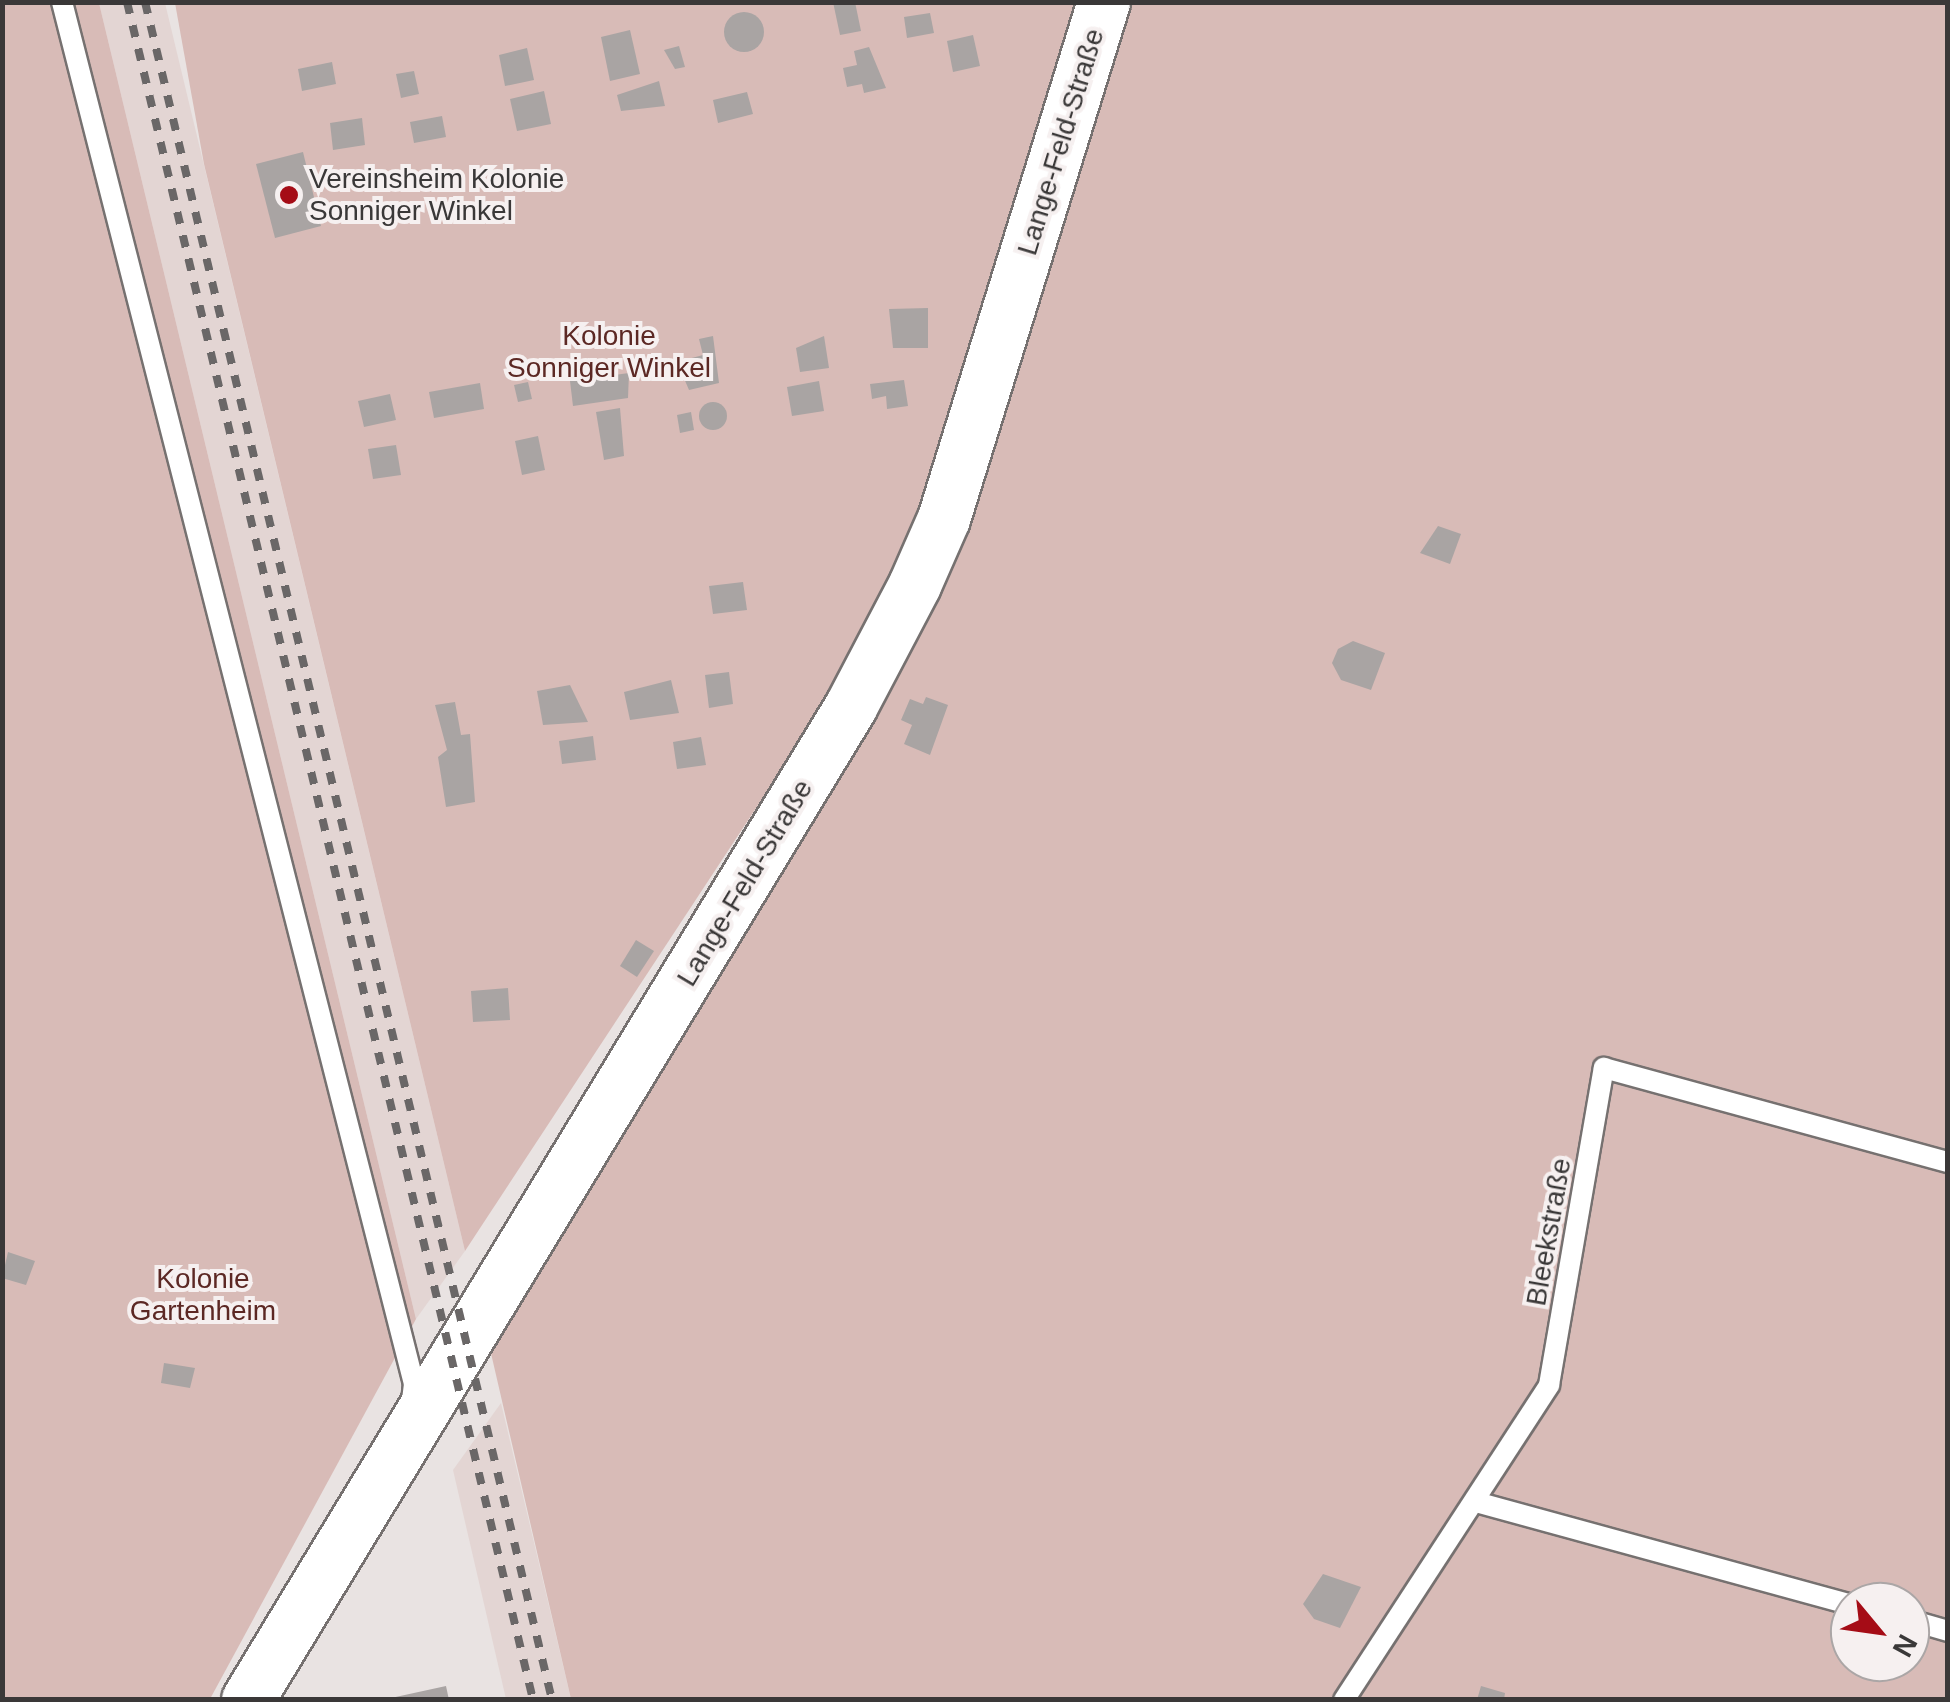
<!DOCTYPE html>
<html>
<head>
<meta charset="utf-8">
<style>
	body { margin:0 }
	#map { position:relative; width:1950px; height:1702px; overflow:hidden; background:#e9e3e2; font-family:Arial,sans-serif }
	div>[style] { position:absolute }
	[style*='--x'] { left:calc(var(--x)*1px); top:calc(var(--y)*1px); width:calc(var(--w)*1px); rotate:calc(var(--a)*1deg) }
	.built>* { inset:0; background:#e3d5d3 }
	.green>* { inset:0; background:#d8bbb7 }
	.building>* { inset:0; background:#a9a4a3 }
	.round { border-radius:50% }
	.roads { filter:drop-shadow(2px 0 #767170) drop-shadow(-2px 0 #767170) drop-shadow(0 2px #767170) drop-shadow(0 -2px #767170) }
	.lane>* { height:20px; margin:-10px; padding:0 10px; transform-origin:10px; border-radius:10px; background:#fff }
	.secondary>* { height:52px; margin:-26px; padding:0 26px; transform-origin:26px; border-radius:26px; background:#fff }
	.rail>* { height:8px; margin-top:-4px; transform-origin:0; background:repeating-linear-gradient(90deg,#6a6767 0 12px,transparent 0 24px) }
	.dots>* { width:28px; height:28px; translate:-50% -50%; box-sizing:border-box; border:5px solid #f6f0f0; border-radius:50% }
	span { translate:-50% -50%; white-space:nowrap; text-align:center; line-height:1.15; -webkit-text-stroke:8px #f6f0f0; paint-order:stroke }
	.street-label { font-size:28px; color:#3a3838 }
	.poi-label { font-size:28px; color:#3a3838 }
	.left { translate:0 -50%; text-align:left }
	.park-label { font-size:28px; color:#5c2824 }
	.frame { position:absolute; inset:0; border:5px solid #3a3838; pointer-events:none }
	.north { position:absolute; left:1830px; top:1582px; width:100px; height:100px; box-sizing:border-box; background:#f6f0f0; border:2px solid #aba6a6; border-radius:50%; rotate:119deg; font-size:28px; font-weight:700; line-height:40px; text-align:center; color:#3a3838 }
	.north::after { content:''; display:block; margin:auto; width:35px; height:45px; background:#a50c16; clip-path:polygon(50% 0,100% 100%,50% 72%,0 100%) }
</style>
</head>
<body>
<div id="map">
	<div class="built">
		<div style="clip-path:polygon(99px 3px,165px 3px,465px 1251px,416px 1319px)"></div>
		<div style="clip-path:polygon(501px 1403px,571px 1699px,506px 1699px,453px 1470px)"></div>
	</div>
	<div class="green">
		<div style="clip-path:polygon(3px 3px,99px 3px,416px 1319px,210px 1699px,3px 1700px)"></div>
		<div style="clip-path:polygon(175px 3px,1080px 3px,934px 486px,896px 573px,829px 697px,465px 1251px,204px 164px)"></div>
		<div style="clip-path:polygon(evenodd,1126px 3px,1947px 3px,1947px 1699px,571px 1699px,490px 1349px,866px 721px,1126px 3px,1850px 1602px,1910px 1602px,1910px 1662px,1850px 1662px,1850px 1602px)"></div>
	</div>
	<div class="building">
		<div style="clip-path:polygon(833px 2px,855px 2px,861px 31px,840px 35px)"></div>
		<div class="round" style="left:724px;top:12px;width:40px;height:40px"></div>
		<div style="clip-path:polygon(930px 13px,934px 33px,907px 38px,904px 17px)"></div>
		<div style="clip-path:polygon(630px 30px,640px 74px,610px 81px,601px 37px)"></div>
		<div style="clip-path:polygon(973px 35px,980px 66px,953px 72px,947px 41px)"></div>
		<div style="clip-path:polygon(679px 46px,685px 67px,675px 69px,664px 50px)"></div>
		<div style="clip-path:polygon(869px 47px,886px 88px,864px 93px,862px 84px,847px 87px,843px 68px,857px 65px,854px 51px)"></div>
		<div style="clip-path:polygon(527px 48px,534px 80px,505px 86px,499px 55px)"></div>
		<div style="clip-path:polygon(332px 62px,336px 84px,302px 91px,298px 69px)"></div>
		<div style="clip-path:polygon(414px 71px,419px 94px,401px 98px,396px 74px)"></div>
		<div style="clip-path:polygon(659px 81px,665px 106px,621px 111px,617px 95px)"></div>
		<div style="clip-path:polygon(544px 91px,551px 124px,517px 131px,510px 99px)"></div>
		<div style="clip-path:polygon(747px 92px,753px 114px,718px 123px,713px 100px)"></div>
		<div style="clip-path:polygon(442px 116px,446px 137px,414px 143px,410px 122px)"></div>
		<div style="clip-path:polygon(362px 118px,365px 145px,333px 150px,330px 123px)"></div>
		<div style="clip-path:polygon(303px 152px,321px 226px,275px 238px,256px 164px)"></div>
		<div style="clip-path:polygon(928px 308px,928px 348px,893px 348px,889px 309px)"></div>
		<div style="clip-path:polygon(713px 336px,719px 383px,689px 390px,677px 362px,703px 355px,699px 339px)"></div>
		<div style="clip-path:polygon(824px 336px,829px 368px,800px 372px,796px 348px)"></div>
		<div style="clip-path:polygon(629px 373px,628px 398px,573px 406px,570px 381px)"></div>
		<div style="clip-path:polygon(904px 380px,908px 406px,887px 409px,886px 396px,872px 399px,870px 384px)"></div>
		<div style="clip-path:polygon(819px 381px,824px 411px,792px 416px,787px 387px)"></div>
		<div style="clip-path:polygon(528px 382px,532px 399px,518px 402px,514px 385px)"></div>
		<div style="clip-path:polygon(480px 383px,484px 409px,434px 418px,429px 392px)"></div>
		<div style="clip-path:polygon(390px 394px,396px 420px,364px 427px,358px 401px)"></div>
		<div class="round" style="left:699px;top:402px;width:28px;height:28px"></div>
		<div style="clip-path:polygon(620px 408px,624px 456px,604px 460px,596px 412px)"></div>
		<div style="clip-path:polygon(691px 412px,694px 430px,680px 433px,677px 415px)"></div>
		<div style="clip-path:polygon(538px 436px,545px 470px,522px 475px,515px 441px)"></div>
		<div style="clip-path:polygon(396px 445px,401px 475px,373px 479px,368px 449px)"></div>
		<div style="clip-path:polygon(1438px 526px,1461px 534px,1450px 564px,1420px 553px)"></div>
		<div style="clip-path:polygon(743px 582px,747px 610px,713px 614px,709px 586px)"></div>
		<div style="clip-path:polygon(1353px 641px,1385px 653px,1371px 690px,1341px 680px,1332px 663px,1338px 649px)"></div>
		<div style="clip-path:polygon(729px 672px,733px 704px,709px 708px,705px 675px)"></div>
		<div style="clip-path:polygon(671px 680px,679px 713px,630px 720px,624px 692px)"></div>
		<div style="clip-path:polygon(570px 685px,588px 722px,543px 725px,537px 691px)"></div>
		<div style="clip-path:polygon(926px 697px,948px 705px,930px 755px,904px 744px,912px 725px,901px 720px,910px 699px,923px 704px)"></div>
		<div style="clip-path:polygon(455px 702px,461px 735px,470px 734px,475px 802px,446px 807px,438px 757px,447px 750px,435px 705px)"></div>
		<div style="clip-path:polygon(593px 736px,596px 760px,562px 764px,559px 741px)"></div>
		<div style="clip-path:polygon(701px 737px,706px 765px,677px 769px,673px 742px)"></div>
		<div style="clip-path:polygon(636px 940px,654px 951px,637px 977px,620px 966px)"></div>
		<div style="clip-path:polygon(508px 988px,510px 1020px,473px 1022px,471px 991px)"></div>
		<div style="clip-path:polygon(8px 1252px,35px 1261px,26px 1285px,2px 1278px)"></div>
		<div style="clip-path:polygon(164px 1363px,195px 1368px,190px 1388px,161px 1383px)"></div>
		<div style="clip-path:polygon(1323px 1574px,1361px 1587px,1340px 1628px,1314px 1619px,1303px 1604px)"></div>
		<div style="clip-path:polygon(446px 1686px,449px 1700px,391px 1700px,391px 1698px)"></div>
		<div style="clip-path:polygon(1481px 1686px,1505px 1693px,1504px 1700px,1477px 1700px)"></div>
	</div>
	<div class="roads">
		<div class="lane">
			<div style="--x:62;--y:2;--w:1426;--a:75.71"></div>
			<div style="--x:414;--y:1384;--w:17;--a:97"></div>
			<div style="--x:1476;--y:1502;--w:388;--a:15.3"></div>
			<div style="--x:1910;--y:1620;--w:40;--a:16"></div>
			<div style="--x:1344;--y:1700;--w:376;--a:-56.9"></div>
			<div style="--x:1549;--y:1385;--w:322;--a:-80.2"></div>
			<div style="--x:1604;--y:1068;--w:357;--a:15.3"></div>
		</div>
		<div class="secondary">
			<div style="--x:248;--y:1700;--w:1162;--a:-58.73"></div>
			<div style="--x:851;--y:707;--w:138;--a:-62.3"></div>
			<div style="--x:915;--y:585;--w:72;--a:-66.3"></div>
			<div style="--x:944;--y:519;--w:541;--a:-72.8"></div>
		</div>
	</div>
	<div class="rail">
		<div style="--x:127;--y:2;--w:1746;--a:76.55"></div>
		<div style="--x:145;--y:2;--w:1746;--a:76.52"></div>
	</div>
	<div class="dots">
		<div style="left:289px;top:195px;background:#a50c16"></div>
	</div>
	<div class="street-label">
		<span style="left:1061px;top:142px;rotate:-73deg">Lange-Feld-Straße</span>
		<span style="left:745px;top:883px;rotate:-59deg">Lange-Feld-Straße</span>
		<span style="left:1549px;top:1232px;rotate:-80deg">Bleekstraße</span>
	</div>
	<div class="poi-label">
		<span class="left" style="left:309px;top:195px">Vereinsheim Kolonie<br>Sonniger Winkel</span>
	</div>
	<div class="park-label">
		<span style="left:609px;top:352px">Kolonie<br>Sonniger Winkel</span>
		<span style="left:203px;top:1295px">Kolonie<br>Gartenheim</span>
	</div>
	<div class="frame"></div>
	<div class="north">N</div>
</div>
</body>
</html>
